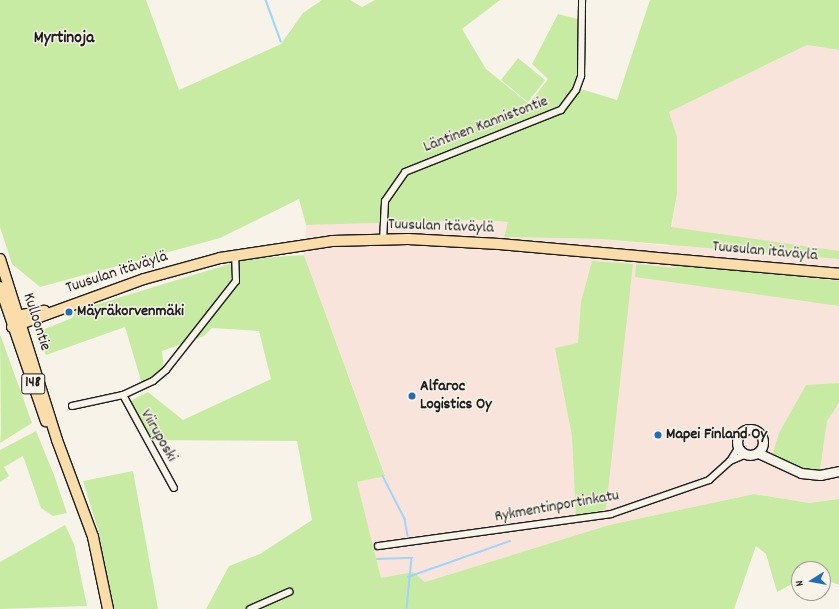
<!DOCTYPE html>
<html>
<head>
<meta charset="utf-8">
<style>
	body { margin:0 }
	#map { position:relative; width:839px; height:609px; overflow:hidden; background:#f7f3e8; font-family:Dekko,sans-serif }
	div>[style] { position:absolute }
	[style*='--x'] { left:calc(var(--x)*1px); top:calc(var(--y)*1px); width:calc(var(--w)*1px); rotate:calc(var(--a)*1deg) }
	.built>* { inset:0; background:#f9e4db }
	.green>* { inset:0; background:#c8eba4 }
	.stream>* { height:1.5px; margin:-0.75px; padding:0 0.75px; transform-origin:0.75px; border-radius:0.75px; background:#9fd4fd }
	.roads { filter:drop-shadow(1px 0 #1c1c1c) drop-shadow(-1px 0 #1c1c1c) drop-shadow(0 1px #1c1c1c) drop-shadow(0 -1px #1c1c1c) }
	.street>* { height:6px; margin:-3px; padding:0 3px; transform-origin:3px; border-radius:3px; background:#f7f3e8 }
	.secondary>* { height:9px; margin:-4.5px; padding:0 4.5px; transform-origin:4.5px; border-radius:4.5px; background:#f7f3e8 }
	.secondary>.ring { margin:-4.5px; padding:0; box-sizing:content-box; background:none; border:9px solid #f7f3e8; border-radius:50% }
	.primary>* { height:10px; margin:-5px; padding:0 5px; transform-origin:5px; border-radius:5px; background:#fbddab }
	.dots>* { width:11px; height:11px; translate:-50% -50%; box-sizing:border-box; border:2px solid #f7f3e8; border-radius:50% }
	span { translate:-50% -50%; white-space:nowrap; text-align:center; line-height:1.15; -webkit-text-stroke:3px #f7f3e8; paint-order:stroke }
	.shield-label span { padding:1px 3px; background:#f7f3e8; border:1px solid; border-radius:3px; -webkit-text-stroke-width:0 }
	.shield-label { font-size:15px; color:#1c1c1c; font-weight:700 }
	.street-label { font-size:16px; color:#1c1c1c }
	.poi-label { font-size:16px; color:#1c1c1c; font-weight:700 }
	.left { translate:0 -50%; text-align:left }
	.neighbourhood-label { font-size:17px; color:#1c1c1c; font-weight:700 }
	.north { position:absolute; left:791px; top:561px; width:40px; height:40px; box-sizing:border-box; background:#f7f3e8; border:1px solid #9f9d96; border-radius:50%; rotate:259deg; font-size:11px; font-weight:700; line-height:16px; text-align:center; color:#1c1c1c }
	.north::after { content:''; display:block; margin:auto; width:14px; height:18px; background:#1f6fb2; clip-path:polygon(50% 0,100% 100%,50% 72%,0 100%) }
</style>
</head>
<body>
<div id="map">
	<div class="built">
		<div style="clip-path:polygon(807px 45px,839px 50px,839px 499px,809px 503px,754px 494px,609px 525px,425px 582px,413px 572px,381px 579px,357px 482px,385px 475px,304px 255px,306px 225px,480px 220px,509px 222px,504px 237px,600px 239px,669px 246px,677px 194px,677px 138px,669px 112px)"></div>
	</div>
	<div class="green">
		<div style="clip-path:polygon(0 0,146px 0,179px 90px,281px 44px,303px 13px,322px 0,350px 0,362px 7px,375px 0,500px 0,462px 29px,486px 69px,529px 104px,548px 79px,532px 64px,558px 14px,578px 19px,577px 74px,581px 89px,617px 100px,650px 0,839px 0,839px 50px,807px 45px,669px 112px,677px 137px,677px 194px,671px 227px,839px 251px,839px 259px,600px 239px,504px 237px,508px 222px,480px 220px,306px 225px,299px 199px,220px 238px,40px 287px,12px 264px,0 227px)"></div>
		<div style="clip-path:polygon(518px 58px,545px 80px,528px 102px,501px 80px)"></div>
		<div style="clip-path:polygon(304px 255px,385px 476px,357px 482px,381px 578px,413px 572px,425px 582px,609px 525px,754px 494px,809px 503px,839px 499px,839px 585px,823px 579px,823px 569px,799px 569px,799px 580px,777px 592px,766px 554px,756px 546px,734px 609px,206px 609px,229px 566px,260px 554px,312px 520px,297px 441px,151px 440px,130px 401px,148px 392px,183px 420px,271px 379px,259px 331px,212px 328px,204px 336px,162px 351px,164px 370px,142px 384px,125px 327px,46px 355px,35px 333px,72px 318px,75px 311px,246px 259px)"></div>
		<div style="clip-path:polygon(592px 261px,633px 264px,606px 509px,576px 516px,572px 436px,555px 348px,578px 343px,581px 302px)"></div>
		<div style="clip-path:polygon(636px 264px,674px 268px,682px 264px,839px 281px,839px 306px,635px 277px)"></div>
		<div style="clip-path:polygon(0 334px,32px 423px,0 443px,1px 430px)"></div>
		<div style="clip-path:polygon(839px 383px,839px 403px,827px 421px,820px 469px,801px 469px,779px 459px,773px 453px,779px 433px,806px 385px)"></div>
		<div style="clip-path:polygon(36px 431px,54px 475px,67px 513px,53px 516px,41px 508px,23px 456px,4px 467px,9px 476px,0 482px,0 450px)"></div>
		<div style="clip-path:polygon(133px 471px,158px 609px,111px 609px,99px 533px,83px 481px)"></div>
		<div style="clip-path:polygon(65px 525px,74px 544px,87px 606px,0 609px,0 562px)"></div>
	</div>
	<div class="stream">
		<div style="--x:266;--y:0;--w:44;--a:69.9"></div>
		<div style="--x:383;--y:476;--w:48;--a:62.9"></div>
		<div style="--x:405;--y:519;--w:17;--a:80"></div>
		<div style="--x:377;--y:559;--w:35;--a:-2"></div>
		<div style="--x:412;--y:558;--w:51;--a:95.6"></div>
		<div style="--x:408;--y:577;--w:108;--a:-19.4"></div>
	</div>
	<div class="roads">
		<div class="street">
			<div style="--x:383;--y:240;--w:39;--a:-87"></div>
			<div style="--x:385;--y:201;--w:35;--a:-55"></div>
			<div style="--x:405;--y:172;--w:168;--a:-21.7"></div>
			<div style="--x:561;--y:110;--w:25;--a:-53"></div>
			<div style="--x:576;--y:90;--w:15;--a:-70"></div>
			<div style="--x:581;--y:76;--w:76;--a:-89.2"></div>
			<div style="--x:123;--y:395;--w:106;--a:61.3"></div>
			<div style="--x:72;--y:406;--w:52;--a:-12.2"></div>
			<div style="--x:123;--y:395;--w:33;--a:-25"></div>
			<div style="--x:153;--y:381;--w:17;--a:-40"></div>
			<div style="--x:166;--y:370;--w:113;--a:-51.8"></div>
			<div style="--x:236;--y:281;--w:26;--a:-92"></div>
			<div style="--x:730;--y:461;--w:15;--a:-23"></div>
			<div style="--x:378;--y:546;--w:235;--a:-7.8"></div>
			<div style="--x:611;--y:514;--w:104;--a:-19.1"></div>
			<div style="--x:709;--y:480;--w:28;--a:-42"></div>
			<div style="--x:730;--y:461;--w:15;--a:-58"></div>
			<div style="--x:250;--y:609;--w:43;--a:-23.6"></div>
		</div>
		<div class="secondary">
			<div class="ring" style="left:737px;top:429px;width:17px;height:17px"></div>
			<div style="--x:758;--y:453;--w:47;--a:24.9"></div>
			<div style="--x:801;--y:473;--w:19;--a:6"></div>
			<div style="--x:820;--y:475;--w:19;--a:-12"></div>
		</div>
		<div class="primary">
			<div style="--x:0;--y:259;--w:190;--a:72.5"></div>
			<div style="--x:57;--y:440;--w:103;--a:69.6"></div>
			<div style="--x:93;--y:537;--w:74;--a:78.2"></div>
			<div style="--x:0;--y:287;--w:142;--a:71.1"></div>
			<div style="--x:12;--y:317;--w:33;--a:-11"></div>
			<div style="--x:12;--y:327;--w:140;--a:-20"></div>
			<div style="--x:144;--y:279;--w:79;--a:-15.4"></div>
			<div style="--x:220;--y:258;--w:113;--a:-8.6"></div>
			<div style="--x:332;--y:241;--w:76;--a:-1.5"></div>
			<div style="--x:408;--y:239;--w:91;--a:3.1"></div>
			<div style="--x:499;--y:244;--w:341;--a:5"></div>
		</div>
	</div>
	<div class="dots">
		<div style="left:69px;top:312px;background:#1f6fb2"></div>
		<div style="left:412px;top:396px;background:#1f6fb2"></div>
		<div style="left:658px;top:435px;background:#1f6fb2"></div>
	</div>
	<div class="shield-label">
		<span style="left:33px;top:384px">148</span>
	</div>
	<div class="street-label">
		<span style="left:486px;top:125px;rotate:-21deg">Läntinen Kannistontie</span>
		<span style="left:441px;top:227px;rotate:2deg">Tuusulan itäväylä</span>
		<span style="left:765px;top:252px;rotate:5deg">Tuusulan itäväylä</span>
		<span style="left:117px;top:273px;rotate:-18deg">Tuusulan itäväylä</span>
		<span style="left:36px;top:322px;rotate:72deg">Kulloontie</span>
		<span style="left:158px;top:436px;rotate:60deg">Viiruposki</span>
		<span style="left:557px;top:507px;rotate:-10deg">Rykmentinportinkatu</span>
	</div>
	<div class="poi-label">
		<span class="left" style="left:77px;top:312px">Mäyräkorvenmäki</span>
		<span class="left" style="left:420px;top:396px">Alfaroc<br>Logistics Oy</span>
		<span class="left" style="left:666px;top:435px">Mapei Finland Oy</span>
	</div>
	<div class="neighbourhood-label">
		<span style="left:64px;top:40px">Myrtinoja</span>
	</div>
	<div class="north">N</div>
</div>
</body>
</html>
